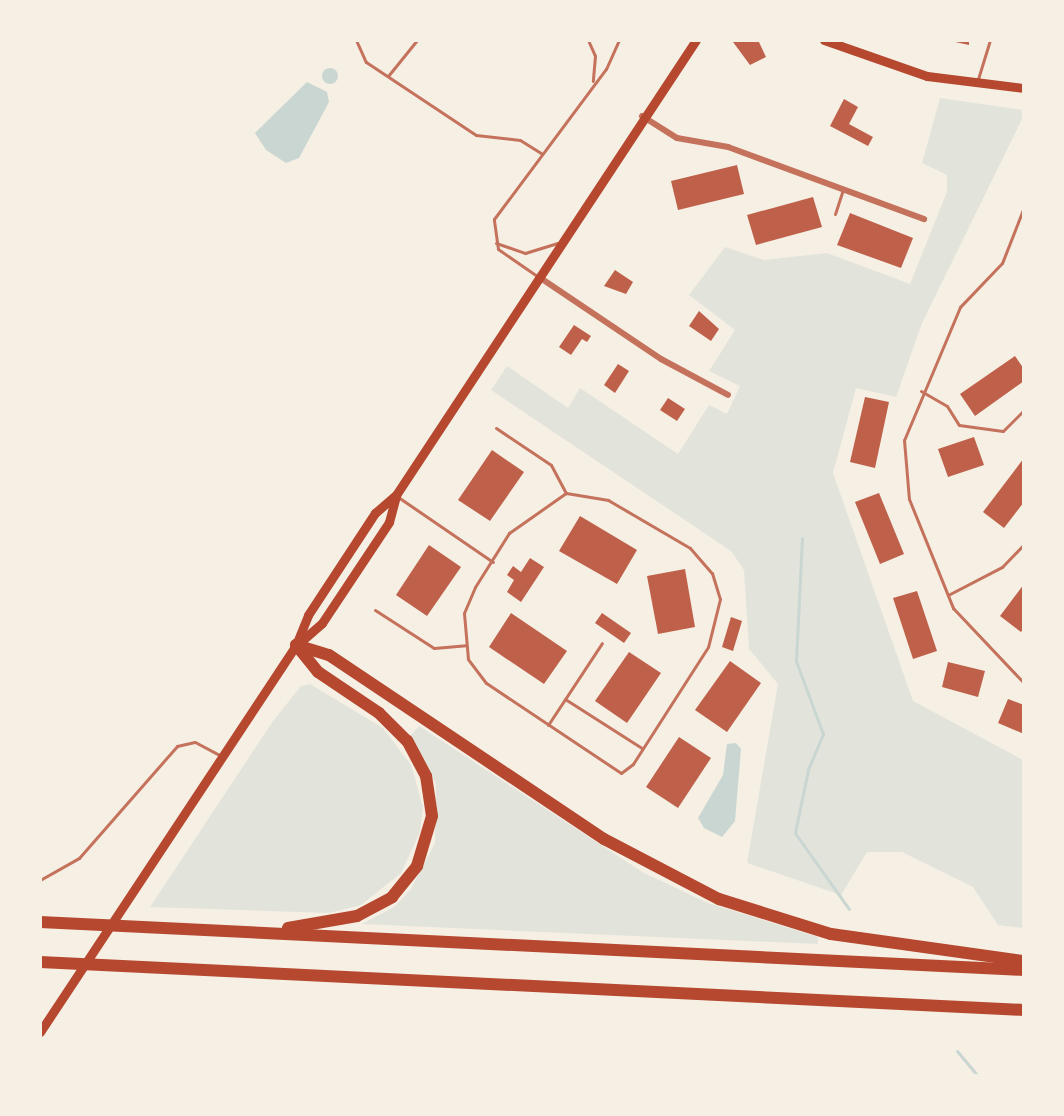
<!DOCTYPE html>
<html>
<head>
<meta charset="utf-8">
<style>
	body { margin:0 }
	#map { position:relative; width:1064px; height:1116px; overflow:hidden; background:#f6efe4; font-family:"Alegreya Sans",sans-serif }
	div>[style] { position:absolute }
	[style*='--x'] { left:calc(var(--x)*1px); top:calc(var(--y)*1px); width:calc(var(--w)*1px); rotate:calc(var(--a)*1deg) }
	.green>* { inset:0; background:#e2e4dc }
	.water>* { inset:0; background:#c9d6d2 }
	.round { border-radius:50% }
	.stream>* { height:3px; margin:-1.5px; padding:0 1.5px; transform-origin:1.5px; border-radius:1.5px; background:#c9d6d2 }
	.building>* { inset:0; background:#bf614a }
	.service>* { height:3px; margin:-1.5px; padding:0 1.5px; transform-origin:1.5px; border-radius:1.5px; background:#c5725c }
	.minor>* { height:6px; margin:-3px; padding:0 3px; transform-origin:3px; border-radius:3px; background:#c5725c }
	.secondary>* { height:9px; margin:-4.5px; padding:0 4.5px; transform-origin:4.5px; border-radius:4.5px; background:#b5482f }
	.motorway>* { height:12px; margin:-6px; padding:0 6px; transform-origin:6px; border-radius:6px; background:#b5482f }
	span { translate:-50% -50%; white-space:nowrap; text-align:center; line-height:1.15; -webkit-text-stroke:6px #f6efe4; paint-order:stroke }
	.frame { position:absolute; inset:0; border:42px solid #f6efe4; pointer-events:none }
</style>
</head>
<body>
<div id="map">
	<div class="green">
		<div style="clip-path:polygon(940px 98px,1023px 110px,1023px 117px,922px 323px,896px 397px,856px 388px,833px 473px,913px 701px,1023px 760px,1023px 928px,998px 925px,973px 887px,902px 852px,867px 852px,841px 895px,747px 863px,778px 684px,749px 649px,744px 570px,731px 551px,491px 390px,507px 366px,568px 408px,580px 388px,678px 454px,709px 405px,727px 414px,740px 386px,709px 371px,735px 330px,689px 295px,725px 247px,764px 260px,827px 253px,910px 284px,947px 192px,947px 175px,922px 163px)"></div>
		<div style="clip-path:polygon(310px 684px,383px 728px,411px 765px,423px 807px,420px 832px,401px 873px,361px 905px,329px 913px,150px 907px,273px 721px,301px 686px)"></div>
		<div style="clip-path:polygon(419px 726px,644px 873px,708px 903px,818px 937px,818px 944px,362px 924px,394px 907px,411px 889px,435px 843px,436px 784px,410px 736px)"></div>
	</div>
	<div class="water">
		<div class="round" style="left:322px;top:68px;width:16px;height:16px"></div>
		<div style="clip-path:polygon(307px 82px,327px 92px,329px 102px,299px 158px,286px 163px,266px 150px,255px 133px)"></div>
		<div style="clip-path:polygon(736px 743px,741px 749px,735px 821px,722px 837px,704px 828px,698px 818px,723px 775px,727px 744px)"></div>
	</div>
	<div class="stream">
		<div style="--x:802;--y:538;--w:123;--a:92.8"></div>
		<div style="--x:796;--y:661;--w:78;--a:69.7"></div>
		<div style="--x:823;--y:734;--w:39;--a:113"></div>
		<div style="--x:808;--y:770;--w:64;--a:101.7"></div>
		<div style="--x:795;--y:833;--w:93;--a:54.6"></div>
		<div style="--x:957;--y:1051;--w:33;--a:50"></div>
	</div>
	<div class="building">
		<div style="clip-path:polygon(758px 40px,766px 57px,750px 65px,733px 42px)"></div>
		<div style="clip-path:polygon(946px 40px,969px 40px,969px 45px)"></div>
		<div style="clip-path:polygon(844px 99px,858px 107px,849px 124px,873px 137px,868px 146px,830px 126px)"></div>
		<div style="clip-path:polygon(737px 165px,744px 194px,678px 210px,671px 181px)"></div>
		<div style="clip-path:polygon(813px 197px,822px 227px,756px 245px,747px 215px)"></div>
		<div style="clip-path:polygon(850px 213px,913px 238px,901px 268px,837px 245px)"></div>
		<div style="clip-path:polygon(615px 270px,633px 282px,626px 294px,604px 286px)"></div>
		<div style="clip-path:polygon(699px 311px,719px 329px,711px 341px,689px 326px)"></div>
		<div style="clip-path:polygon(574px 325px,591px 336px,587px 342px,582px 339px,571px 355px,559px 347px)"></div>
		<div style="clip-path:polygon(1015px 356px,1024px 369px,1024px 381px,975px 416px,960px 394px)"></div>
		<div style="clip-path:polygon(618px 364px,629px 371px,615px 393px,604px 385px)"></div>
		<div style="clip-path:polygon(865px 397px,889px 402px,875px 468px,850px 462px)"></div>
		<div style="clip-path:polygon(668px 398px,685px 409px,677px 421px,660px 410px)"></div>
		<div style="clip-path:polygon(974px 437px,984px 465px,948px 477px,938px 449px)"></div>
		<div style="clip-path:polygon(492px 450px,524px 472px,490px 521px,458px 500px)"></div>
		<div style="clip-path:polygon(1024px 458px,1024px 502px,1004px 528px,983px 512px)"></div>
		<div style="clip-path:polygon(879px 493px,904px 554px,880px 564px,855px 502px)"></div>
		<div style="clip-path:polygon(580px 516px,637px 550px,617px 584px,559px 551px)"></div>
		<div style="clip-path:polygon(429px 545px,461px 567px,427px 616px,396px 595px)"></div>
		<div style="clip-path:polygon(530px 558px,544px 567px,521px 602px,507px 592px,514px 580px,507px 575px,513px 566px,521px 572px)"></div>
		<div style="clip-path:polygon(685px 569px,695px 627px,658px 634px,647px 576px)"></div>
		<div style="clip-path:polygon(1024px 584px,1024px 628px,1021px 632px,1000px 616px)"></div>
		<div style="clip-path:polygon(917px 591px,937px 651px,913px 659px,893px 598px)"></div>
		<div style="clip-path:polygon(511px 613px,567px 651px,544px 684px,489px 647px)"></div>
		<div style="clip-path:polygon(602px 613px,631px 633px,624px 643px,595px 623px)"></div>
		<div style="clip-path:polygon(731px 617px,742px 621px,733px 651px,722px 647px)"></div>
		<div style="clip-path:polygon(629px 652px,661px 673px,627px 723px,595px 701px)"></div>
		<div style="clip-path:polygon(730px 661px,761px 683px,727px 732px,695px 710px)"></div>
		<div style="clip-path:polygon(948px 662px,985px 671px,978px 697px,942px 687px)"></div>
		<div style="clip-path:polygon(1008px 699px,1024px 705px,1024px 734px,998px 723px)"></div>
		<div style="clip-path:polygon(679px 737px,711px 758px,678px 808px,646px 787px)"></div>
	</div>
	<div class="service">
		<div style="--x:356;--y:40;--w:24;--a:66"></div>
		<div style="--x:366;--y:62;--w:132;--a:33.6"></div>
		<div style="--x:476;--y:135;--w:44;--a:6.5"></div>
		<div style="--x:520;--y:140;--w:25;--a:32"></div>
		<div style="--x:588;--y:40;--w:17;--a:66"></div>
		<div style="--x:595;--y:56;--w:25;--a:95"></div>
		<div style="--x:593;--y:40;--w:15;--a:0"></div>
		<div style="--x:388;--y:76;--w:46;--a:-51.1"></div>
		<div style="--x:978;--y:79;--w:41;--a:-72.9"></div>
		<div style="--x:1024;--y:207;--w:60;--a:111.4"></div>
		<div style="--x:1002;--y:263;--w:61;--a:133.7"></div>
		<div style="--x:960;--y:307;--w:144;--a:112.8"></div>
		<div style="--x:904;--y:440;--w:59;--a:85.2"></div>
		<div style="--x:909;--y:499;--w:118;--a:68"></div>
		<div style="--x:953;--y:608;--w:103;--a:46.6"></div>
		<div style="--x:835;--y:214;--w:25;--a:-72"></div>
		<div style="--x:496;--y:243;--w:31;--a:19"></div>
		<div style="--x:525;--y:253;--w:34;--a:-17"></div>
		<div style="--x:537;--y:276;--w:47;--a:-145.3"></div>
		<div style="--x:498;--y:249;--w:30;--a:-98"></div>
		<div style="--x:494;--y:219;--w:187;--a:-53.3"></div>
		<div style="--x:606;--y:69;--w:32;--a:-66"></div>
		<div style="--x:921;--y:391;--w:30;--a:30"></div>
		<div style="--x:947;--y:406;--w:22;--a:58"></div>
		<div style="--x:959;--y:425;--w:44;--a:7.8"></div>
		<div style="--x:1003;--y:431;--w:30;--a:-45"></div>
		<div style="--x:496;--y:428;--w:66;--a:33.9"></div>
		<div style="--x:551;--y:465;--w:32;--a:62"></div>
		<div style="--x:566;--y:493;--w:43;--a:9.5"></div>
		<div style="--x:608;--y:500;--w:95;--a:30.3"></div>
		<div style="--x:690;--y:548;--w:33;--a:49"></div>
		<div style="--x:712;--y:573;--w:27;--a:73"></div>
		<div style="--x:720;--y:599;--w:49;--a:104"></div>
		<div style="--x:708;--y:647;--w:139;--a:122.7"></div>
		<div style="--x:633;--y:764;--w:15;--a:143"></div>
		<div style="--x:621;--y:773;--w:162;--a:-146.3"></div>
		<div style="--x:486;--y:683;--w:30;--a:-127"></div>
		<div style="--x:468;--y:659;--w:46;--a:-95"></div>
		<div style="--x:464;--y:613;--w:28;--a:-67"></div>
		<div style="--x:475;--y:587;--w:64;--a:-57.8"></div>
		<div style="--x:509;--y:533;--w:70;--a:-35.1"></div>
		<div style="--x:398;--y:497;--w:115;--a:34.4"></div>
		<div style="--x:948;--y:595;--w:61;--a:-27.4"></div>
		<div style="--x:1002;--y:567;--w:32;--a:-46"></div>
		<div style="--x:375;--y:610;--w:70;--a:32.8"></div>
		<div style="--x:434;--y:648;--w:32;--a:-5"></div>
		<div style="--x:565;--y:699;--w:91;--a:32.5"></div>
		<div style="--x:548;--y:725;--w:98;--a:-56.6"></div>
		<div style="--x:40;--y:880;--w:45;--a:-29.4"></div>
		<div style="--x:79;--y:858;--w:149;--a:-48.8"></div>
		<div style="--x:177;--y:746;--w:18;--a:-13"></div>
		<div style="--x:195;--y:742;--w:30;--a:28"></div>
	</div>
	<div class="minor">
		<div style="--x:642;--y:116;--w:41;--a:32.2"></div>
		<div style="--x:677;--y:138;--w:52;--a:10"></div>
		<div style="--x:728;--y:147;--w:209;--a:20.2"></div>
		<div style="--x:539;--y:277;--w:147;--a:33.9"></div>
		<div style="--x:661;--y:359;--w:76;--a:28.2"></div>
	</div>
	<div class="secondary">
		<div style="--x:824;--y:40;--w:109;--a:19.3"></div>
		<div style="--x:927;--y:76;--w:98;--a:7.1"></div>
		<div style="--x:298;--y:644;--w:32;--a:-41"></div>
		<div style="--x:322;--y:623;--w:121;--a:-56.4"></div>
		<div style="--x:389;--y:522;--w:28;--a:-75"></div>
		<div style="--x:40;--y:1032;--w:464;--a:-56.5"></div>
		<div style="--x:296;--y:645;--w:32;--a:-68"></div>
		<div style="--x:308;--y:615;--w:122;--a:-56.7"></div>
		<div style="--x:375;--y:513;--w:28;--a:-41"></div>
		<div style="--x:396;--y:495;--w:545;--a:-56.6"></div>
	</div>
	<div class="motorway">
		<div style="--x:296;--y:645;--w:34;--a:17"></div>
		<div style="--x:329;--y:655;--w:331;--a:33.8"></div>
		<div style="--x:604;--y:839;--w:130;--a:27.6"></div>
		<div style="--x:719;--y:899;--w:117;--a:17.4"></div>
		<div style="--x:831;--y:934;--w:195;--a:8"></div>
		<div style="--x:40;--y:922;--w:985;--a:2.79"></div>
		<div style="--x:288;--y:928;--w:70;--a:-9.9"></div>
		<div style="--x:357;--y:916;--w:40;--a:-28"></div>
		<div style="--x:392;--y:897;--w:40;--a:-51"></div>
		<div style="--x:417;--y:866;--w:52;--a:-73.3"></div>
		<div style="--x:432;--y:816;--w:40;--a:-98.5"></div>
		<div style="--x:426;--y:776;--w:40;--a:-118"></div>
		<div style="--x:407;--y:741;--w:40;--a:-135"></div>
		<div style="--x:379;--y:713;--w:73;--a:-146.1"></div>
		<div style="--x:318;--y:672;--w:35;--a:-129"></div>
		<div style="--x:40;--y:962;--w:985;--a:2.79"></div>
	</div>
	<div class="frame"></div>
</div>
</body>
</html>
